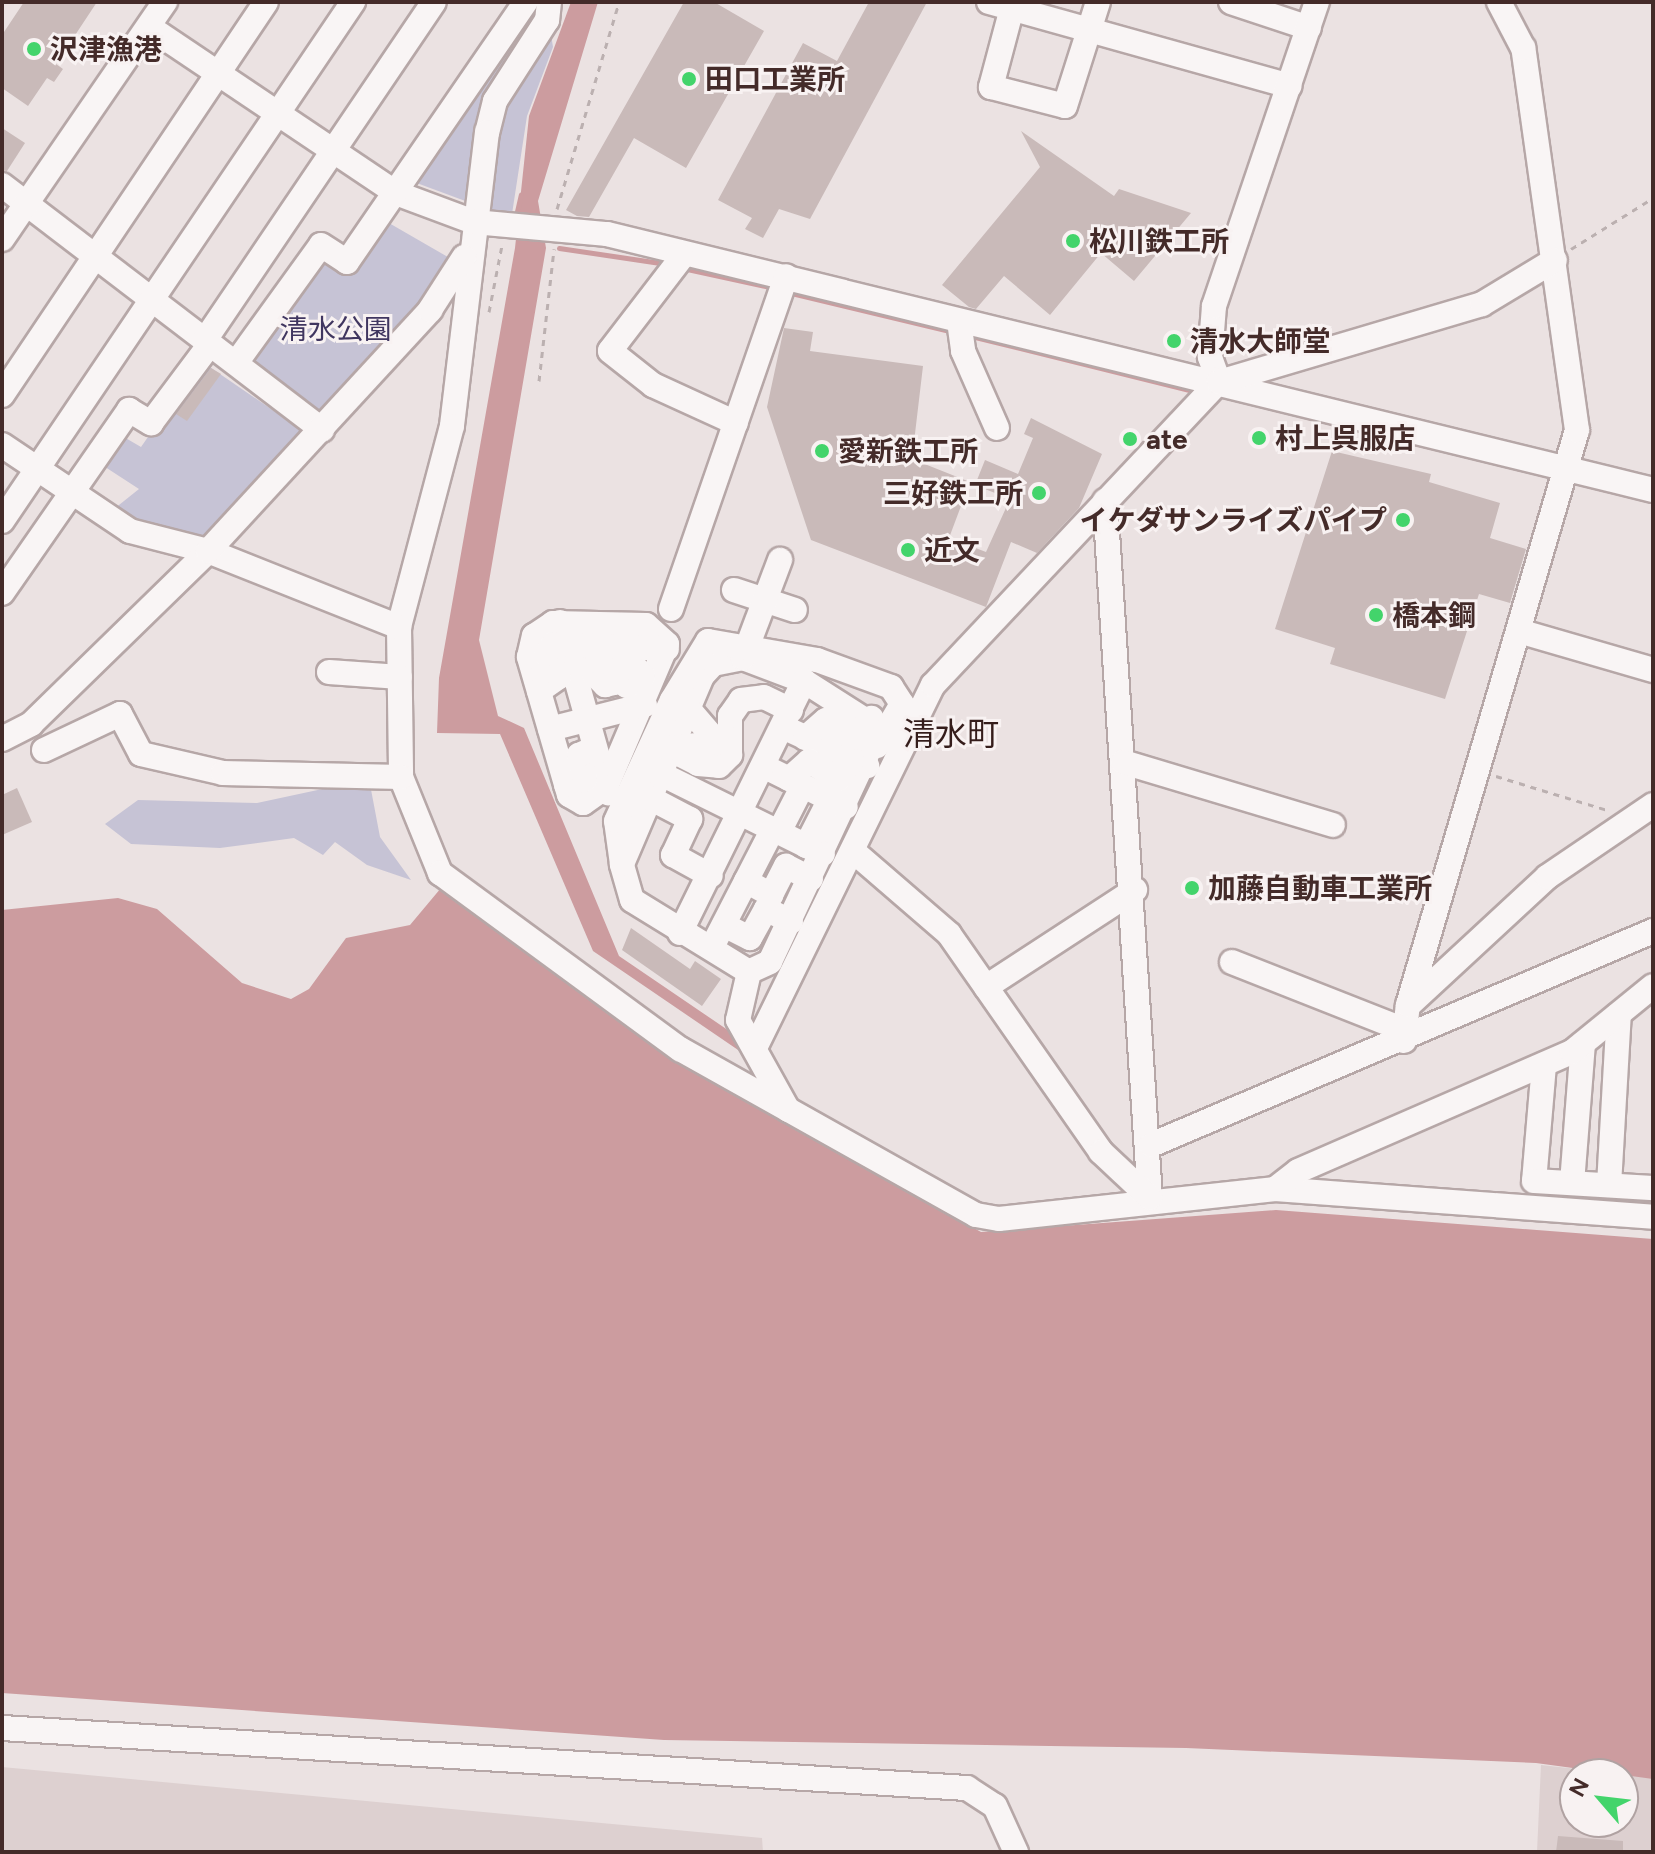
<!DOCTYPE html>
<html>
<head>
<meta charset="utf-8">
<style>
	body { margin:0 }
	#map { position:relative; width:1655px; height:1854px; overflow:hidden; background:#ebe2e2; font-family:Figtree,"Noto Sans JP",sans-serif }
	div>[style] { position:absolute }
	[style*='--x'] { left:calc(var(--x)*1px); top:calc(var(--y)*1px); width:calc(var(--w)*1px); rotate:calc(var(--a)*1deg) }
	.built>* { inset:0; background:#ddd0d0 }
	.green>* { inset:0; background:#c6c3d5 }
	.water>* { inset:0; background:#cc9c9f }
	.stream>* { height:5px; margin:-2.5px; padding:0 2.5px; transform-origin:2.5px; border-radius:2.5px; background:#cc9c9f }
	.building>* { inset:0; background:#c9bab9 }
	.path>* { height:3px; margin-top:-1.5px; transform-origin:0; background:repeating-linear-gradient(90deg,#bbb0b0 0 6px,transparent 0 12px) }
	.roads { filter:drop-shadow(2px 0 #b6a7a7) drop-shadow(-2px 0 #b6a7a7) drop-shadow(0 2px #b6a7a7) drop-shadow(0 -2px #b6a7a7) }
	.minor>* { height:24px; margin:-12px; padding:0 12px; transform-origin:12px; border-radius:12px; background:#f9f5f5 }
	.dots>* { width:22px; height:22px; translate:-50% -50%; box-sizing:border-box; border:4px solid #f8f2f2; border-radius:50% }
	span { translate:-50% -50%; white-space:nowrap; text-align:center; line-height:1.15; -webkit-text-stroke:6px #f8f2f2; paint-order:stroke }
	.poi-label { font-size:28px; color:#442b29; font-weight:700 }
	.left { translate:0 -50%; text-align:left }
	.right { translate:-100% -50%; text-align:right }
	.park-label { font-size:28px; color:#403660 }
	.quarter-label { font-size:32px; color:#351d1b }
	.frame { position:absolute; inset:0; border:4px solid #442b29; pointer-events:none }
	.north { position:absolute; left:1559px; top:1758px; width:80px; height:80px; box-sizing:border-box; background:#f8f2f2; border:2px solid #b0a2a2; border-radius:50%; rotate:298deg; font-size:22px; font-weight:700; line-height:32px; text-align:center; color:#442b29 }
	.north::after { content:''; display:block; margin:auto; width:28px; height:36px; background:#43d46b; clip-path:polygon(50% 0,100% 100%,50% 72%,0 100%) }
</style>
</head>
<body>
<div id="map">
	<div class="built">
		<div style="clip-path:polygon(1541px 1765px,1622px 1774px,1575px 1774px,1575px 1822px,1623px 1822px,1623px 1774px,1653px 1778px,1653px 1852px,1537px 1852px)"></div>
		<div style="clip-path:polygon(2px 1767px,762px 1838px,763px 1852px,2px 1852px)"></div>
	</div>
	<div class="green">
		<div style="clip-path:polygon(549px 22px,553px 47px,527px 116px,512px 214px,483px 210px,497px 122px)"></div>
		<div style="clip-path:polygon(509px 43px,519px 47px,468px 202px,414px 182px)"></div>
		<div style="clip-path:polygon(382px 219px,460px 264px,330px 420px,241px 363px,321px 251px,350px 271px)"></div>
		<div style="clip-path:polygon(201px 361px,309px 435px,207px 543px,137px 526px,114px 509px,139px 489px,99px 463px,117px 433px,141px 447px)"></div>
		<div style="clip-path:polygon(369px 779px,380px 837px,411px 880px,367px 865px,335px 842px,323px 855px,294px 838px,220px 848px,131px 844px,105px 824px,138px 800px,257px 803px)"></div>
	</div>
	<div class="water">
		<div style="clip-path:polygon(571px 2px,598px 2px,538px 201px,546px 248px,479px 640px,498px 716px,524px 728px,619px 956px,741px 1039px,744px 1054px,593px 951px,500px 734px,437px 733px,439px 678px,515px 248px,529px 116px)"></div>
		<div style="clip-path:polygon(441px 888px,669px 1056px,981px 1232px,1276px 1210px,1653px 1239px,1653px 1779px,1536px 1763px,1186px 1748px,664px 1740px,2px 1693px,2px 910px,118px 898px,157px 909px,242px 983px,291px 999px,309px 989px,346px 938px,410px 925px)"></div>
	</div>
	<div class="stream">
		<div style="--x:515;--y:220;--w:26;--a:-77"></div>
		<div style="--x:559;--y:248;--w:109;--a:8.4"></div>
		<div style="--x:687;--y:269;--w:89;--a:12.3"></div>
		<div style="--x:787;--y:292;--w:163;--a:13.5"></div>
		<div style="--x:975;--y:337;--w:226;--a:13.9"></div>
	</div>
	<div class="building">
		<div style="clip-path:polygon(24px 2px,97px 2px,56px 64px,63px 69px,54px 82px,47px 78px,28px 106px,2px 88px,2px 35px)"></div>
		<div style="clip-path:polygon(684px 2px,714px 2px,764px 31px,686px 168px,634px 138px,589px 217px,577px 216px,566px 210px)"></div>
		<div style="clip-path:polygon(869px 2px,927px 2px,810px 219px,779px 209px,763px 238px,745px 229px,752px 218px,718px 200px,803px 43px,837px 61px)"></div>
		<div style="clip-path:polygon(2px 128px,25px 143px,7px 171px,2px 170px)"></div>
		<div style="clip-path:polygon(1021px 131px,1114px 196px,1119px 189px,1191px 213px,1134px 281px,1101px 253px,1050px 315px,1004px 276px,976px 309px,969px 307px,942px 285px,1040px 167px)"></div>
		<div style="clip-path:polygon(784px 328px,813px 332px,810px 351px,923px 366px,912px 459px,970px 482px,949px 538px,986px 552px,1010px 499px,975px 485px,985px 460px,1018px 474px,1033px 438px,1024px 434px,1031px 418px,1102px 454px,1079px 508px,1037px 553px,1011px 542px,986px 607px,811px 540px,767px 407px)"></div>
		<div style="clip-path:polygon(211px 368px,221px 374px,187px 421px,176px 414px)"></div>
		<div style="clip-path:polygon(1332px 451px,1431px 474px,1429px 482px,1500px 503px,1490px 538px,1526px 549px,1510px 603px,1479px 594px,1445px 699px,1330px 664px,1335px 648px,1275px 629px)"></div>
		<div style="clip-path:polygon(17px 788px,32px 822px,2px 835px,2px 795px)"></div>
		<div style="clip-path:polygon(631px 928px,690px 969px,695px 961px,721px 979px,702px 1006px,622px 950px)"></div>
		<div style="clip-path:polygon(1558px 1836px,1623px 1841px,1623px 1852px,1556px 1852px)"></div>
	</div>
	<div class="path">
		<div style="--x:557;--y:209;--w:216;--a:-73.3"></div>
		<div style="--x:1571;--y:249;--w:97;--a:-31.9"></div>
		<div style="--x:489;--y:312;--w:68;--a:-79"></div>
		<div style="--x:539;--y:381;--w:133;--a:-83.5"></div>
		<div style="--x:1496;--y:776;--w:116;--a:17"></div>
	</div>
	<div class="roads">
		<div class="minor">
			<div style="--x:549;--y:2;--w:18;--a:96"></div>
			<div style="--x:547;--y:20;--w:96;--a:122.7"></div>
			<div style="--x:495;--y:101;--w:32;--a:104"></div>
			<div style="--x:487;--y:132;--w:296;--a:96.8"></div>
			<div style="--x:452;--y:426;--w:208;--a:104.8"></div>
			<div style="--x:399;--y:627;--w:150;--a:89.2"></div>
			<div style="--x:401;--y:777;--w:104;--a:67.9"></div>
			<div style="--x:440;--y:873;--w:298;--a:36.3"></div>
			<div style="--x:680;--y:1049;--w:339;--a:29.3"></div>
			<div style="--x:976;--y:1215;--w:23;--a:10"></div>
			<div style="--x:999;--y:1219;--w:278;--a:-6.2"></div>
			<div style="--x:1275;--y:1189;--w:379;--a:4.2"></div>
			<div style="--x:989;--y:2;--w:312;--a:15.6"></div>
			<div style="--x:1231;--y:2;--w:82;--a:18.4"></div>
			<div style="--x:1012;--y:8;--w:82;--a:104.9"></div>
			<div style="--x:991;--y:87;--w:76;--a:14.4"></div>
			<div style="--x:1065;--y:106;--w:109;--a:-72.4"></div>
			<div style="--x:149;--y:27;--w:298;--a:33.9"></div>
			<div style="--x:396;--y:193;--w:83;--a:20.4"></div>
			<div style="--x:474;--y:222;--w:134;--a:5.2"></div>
			<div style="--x:607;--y:234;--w:1077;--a:13.75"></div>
			<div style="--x:2;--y:185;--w:403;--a:37.4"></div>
			<div style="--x:2;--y:239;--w:288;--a:-55.5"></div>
			<div style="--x:682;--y:257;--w:118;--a:127.5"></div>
			<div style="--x:610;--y:351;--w:55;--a:38.3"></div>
			<div style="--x:653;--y:385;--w:91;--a:24.6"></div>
			<div style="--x:959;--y:321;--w:30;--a:82"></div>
			<div style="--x:963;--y:351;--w:84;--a:66.2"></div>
			<div style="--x:205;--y:340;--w:408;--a:-55.9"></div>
			<div style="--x:236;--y:363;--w:145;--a:-54.2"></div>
			<div style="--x:321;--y:245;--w:31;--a:33"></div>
			<div style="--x:347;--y:262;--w:316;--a:-55.5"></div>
			<div style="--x:1219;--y:382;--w:27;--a:-110"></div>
			<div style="--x:1210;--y:357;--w:51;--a:-85.5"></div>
			<div style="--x:1214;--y:306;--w:321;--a:-71.3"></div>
			<div style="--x:2;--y:395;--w:473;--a:-56.1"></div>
			<div style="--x:2;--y:445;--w:154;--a:33.9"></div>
			<div style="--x:130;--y:531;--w:81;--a:14.4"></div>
			<div style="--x:208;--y:551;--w:206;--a:21.7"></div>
			<div style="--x:1105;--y:501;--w:698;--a:86.31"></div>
			<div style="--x:2;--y:521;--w:627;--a:-55.93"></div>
			<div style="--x:734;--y:590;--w:64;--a:18.2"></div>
			<div style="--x:2;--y:593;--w:223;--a:-55.2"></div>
			<div style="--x:129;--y:410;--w:26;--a:31"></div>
			<div style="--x:151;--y:423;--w:99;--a:-53.2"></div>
			<div style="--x:671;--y:609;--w:352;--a:-70.9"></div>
			<div style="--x:560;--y:622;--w:178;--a:74.3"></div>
			<div style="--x:553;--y:623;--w:93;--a:1.2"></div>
			<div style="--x:646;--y:625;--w:28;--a:42"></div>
			<div style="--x:667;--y:644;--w:155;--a:113.1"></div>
			<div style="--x:606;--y:787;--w:28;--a:145"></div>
			<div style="--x:583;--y:803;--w:16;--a:-150"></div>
			<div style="--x:569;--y:795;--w:144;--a:-106.2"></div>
			<div style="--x:529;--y:657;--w:22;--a:-77"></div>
			<div style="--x:534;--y:636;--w:23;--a:-34"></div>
			<div style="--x:1519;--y:631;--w:140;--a:16.2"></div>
			<div style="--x:743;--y:658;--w:65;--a:20.7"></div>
			<div style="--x:804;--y:681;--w:89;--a:32.6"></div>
			<div style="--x:879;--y:729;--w:257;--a:115.1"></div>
			<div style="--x:770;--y:962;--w:23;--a:155"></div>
			<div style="--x:749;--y:972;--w:137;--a:-148.4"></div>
			<div style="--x:632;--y:900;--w:37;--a:-106"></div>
			<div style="--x:622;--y:864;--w:204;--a:-66.9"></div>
			<div style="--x:702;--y:676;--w:16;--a:-47"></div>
			<div style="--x:713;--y:664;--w:31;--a:-11"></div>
			<div style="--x:743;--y:658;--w:105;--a:-69.3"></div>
			<div style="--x:571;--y:660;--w:26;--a:2"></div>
			<div style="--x:597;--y:661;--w:13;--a:103"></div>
			<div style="--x:594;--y:674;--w:16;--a:45"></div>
			<div style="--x:605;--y:685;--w:9;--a:-13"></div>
			<div style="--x:614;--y:683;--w:4;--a:-45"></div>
			<div style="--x:617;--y:680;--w:3;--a:-90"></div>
			<div style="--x:617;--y:677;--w:4;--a:-76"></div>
			<div style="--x:618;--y:673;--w:6;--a:-59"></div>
			<div style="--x:621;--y:668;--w:12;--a:-31"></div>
			<div style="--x:631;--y:662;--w:18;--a:49"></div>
			<div style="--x:643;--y:676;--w:19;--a:148"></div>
			<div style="--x:627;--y:686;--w:13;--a:-138"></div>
			<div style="--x:617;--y:677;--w:14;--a:-98"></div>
			<div style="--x:615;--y:663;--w:18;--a:-174"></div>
			<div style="--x:329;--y:672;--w:71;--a:4"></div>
			<div style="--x:539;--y:691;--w:24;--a:-35"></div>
			<div style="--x:559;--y:677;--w:26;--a:-119"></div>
			<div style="--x:546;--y:654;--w:12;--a:-55"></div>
			<div style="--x:553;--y:644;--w:114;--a:2.5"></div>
			<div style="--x:783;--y:727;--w:93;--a:24.9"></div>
			<div style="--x:550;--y:729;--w:98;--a:-14.2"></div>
			<div style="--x:805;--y:738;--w:28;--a:-41"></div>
			<div style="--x:826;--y:720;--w:32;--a:35"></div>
			<div style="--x:852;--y:738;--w:28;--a:-46"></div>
			<div style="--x:2;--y:739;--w:33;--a:-27"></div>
			<div style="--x:31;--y:724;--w:248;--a:-44.3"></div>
			<div style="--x:208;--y:551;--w:328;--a:-47.3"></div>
			<div style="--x:430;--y:310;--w:63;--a:-57.3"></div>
			<div style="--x:667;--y:748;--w:35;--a:27"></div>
			<div style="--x:698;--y:764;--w:21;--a:5"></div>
			<div style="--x:719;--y:766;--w:16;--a:-45"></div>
			<div style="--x:730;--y:755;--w:39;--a:-90"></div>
			<div style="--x:730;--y:716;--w:19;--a:-55"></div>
			<div style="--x:741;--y:700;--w:23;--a:-7"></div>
			<div style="--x:764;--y:697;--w:30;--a:26"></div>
			<div style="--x:667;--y:748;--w:51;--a:-5.6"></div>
			<div style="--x:718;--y:743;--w:48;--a:-130.7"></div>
			<div style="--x:44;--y:750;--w:84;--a:-25.3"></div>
			<div style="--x:120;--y:714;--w:45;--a:62.3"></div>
			<div style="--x:141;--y:754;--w:84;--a:13"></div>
			<div style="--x:223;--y:773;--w:178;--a:1.3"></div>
			<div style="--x:1123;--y:762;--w:219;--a:16.7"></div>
			<div style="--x:765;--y:767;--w:90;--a:26.3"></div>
			<div style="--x:657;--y:772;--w:185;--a:26.3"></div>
			<div style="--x:789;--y:779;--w:27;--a:-42"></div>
			<div style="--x:809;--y:761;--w:34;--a:32"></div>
			<div style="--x:838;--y:779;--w:23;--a:-52"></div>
			<div style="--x:566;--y:785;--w:20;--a:-18"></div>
			<div style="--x:585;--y:779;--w:25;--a:-104"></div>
			<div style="--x:579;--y:755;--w:17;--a:-24"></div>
			<div style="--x:646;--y:796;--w:50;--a:27.6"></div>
			<div style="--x:690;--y:819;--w:40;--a:115"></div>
			<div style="--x:673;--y:855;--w:43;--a:28.9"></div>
			<div style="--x:779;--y:832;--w:51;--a:-62.9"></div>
			<div style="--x:806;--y:846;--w:53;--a:-62.9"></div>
			<div style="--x:853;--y:851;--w:127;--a:40.8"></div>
			<div style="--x:949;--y:934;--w:266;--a:55.1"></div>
			<div style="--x:1101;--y:1152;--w:67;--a:43.2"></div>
			<div style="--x:622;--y:864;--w:43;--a:-97.9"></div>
			<div style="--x:616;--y:821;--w:133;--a:-65.2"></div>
			<div style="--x:672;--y:700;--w:69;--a:-58.6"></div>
			<div style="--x:708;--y:641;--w:111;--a:9.9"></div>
			<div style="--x:817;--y:660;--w:79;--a:20"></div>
			<div style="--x:891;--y:687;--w:20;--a:57"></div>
			<div style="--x:902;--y:704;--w:49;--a:120.8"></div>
			<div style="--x:746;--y:881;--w:29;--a:29"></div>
			<div style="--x:771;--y:895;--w:33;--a:-63"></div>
			<div style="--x:786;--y:866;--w:28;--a:27"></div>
			<div style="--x:724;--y:925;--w:29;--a:27"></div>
			<div style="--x:750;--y:938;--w:33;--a:-61"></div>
			<div style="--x:766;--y:909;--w:28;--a:27"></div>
			<div style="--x:680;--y:933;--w:281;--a:-63.8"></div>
			<div style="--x:712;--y:947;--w:133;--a:-62.7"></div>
			<div style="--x:1232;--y:962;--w:183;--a:21.5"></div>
			<div style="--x:749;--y:972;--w:49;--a:102.9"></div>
			<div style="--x:738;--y:1020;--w:103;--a:60.9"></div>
			<div style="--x:986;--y:987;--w:178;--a:-33.1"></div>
			<div style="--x:1410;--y:1004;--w:187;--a:-42.8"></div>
			<div style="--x:1547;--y:877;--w:128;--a:-34.2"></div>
			<div style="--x:1404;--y:1041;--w:36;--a:-84"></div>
			<div style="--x:1408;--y:1005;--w:599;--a:-73.62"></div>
			<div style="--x:1577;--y:430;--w:386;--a:-98"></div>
			<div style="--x:1523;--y:48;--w:52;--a:-117.6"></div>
			<div style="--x:755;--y:1048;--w:404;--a:-63.9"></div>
			<div style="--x:933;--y:685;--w:417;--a:-46.7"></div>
			<div style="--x:1219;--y:382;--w:274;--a:-16.5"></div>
			<div style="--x:1482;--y:304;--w:85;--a:-31.1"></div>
			<div style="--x:1544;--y:1065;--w:116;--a:94.9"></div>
			<div style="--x:1534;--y:1181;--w:119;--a:3.4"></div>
			<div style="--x:1151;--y:1145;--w:546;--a:-23.09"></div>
			<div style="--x:1572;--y:1183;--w:140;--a:-85.5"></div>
			<div style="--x:1609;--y:1185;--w:171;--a:-86.7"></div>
			<div style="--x:1275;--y:1189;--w:29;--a:-38"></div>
			<div style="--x:1298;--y:1171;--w:299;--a:-23.5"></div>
			<div style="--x:1572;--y:1052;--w:104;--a:-39.2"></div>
			<div style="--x:2;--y:1728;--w:967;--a:3.56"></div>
			<div style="--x:967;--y:1788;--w:33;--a:33"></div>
			<div style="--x:995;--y:1806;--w:51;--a:65.5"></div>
		</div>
	</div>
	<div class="dots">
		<div style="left:34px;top:49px;background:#43d46b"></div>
		<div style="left:689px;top:79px;background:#43d46b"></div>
		<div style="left:1073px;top:241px;background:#43d46b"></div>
		<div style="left:1174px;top:341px;background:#43d46b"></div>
		<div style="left:1259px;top:438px;background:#43d46b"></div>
		<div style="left:1130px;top:439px;background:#43d46b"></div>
		<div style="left:822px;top:451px;background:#43d46b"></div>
		<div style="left:1039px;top:493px;background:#43d46b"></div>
		<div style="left:1403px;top:520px;background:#43d46b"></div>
		<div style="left:908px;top:550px;background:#43d46b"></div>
		<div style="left:1376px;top:615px;background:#43d46b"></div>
		<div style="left:1192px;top:888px;background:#43d46b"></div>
	</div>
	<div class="poi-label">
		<span class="left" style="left:50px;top:49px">沢津漁港</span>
		<span class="left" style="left:705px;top:79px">田口工業所</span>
		<span class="left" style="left:1089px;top:241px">松川鉄工所</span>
		<span class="left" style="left:1190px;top:341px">清水大師堂</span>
		<span class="left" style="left:1275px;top:438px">村上呉服店</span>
		<span class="left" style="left:1146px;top:439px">ate</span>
		<span class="left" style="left:838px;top:451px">愛新鉄工所</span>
		<span class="right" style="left:1023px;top:493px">三好鉄工所</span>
		<span class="right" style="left:1387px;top:520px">イケダサンライズパイプ</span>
		<span class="left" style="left:924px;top:550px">近文</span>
		<span class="left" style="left:1392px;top:615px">橋本鋼</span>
		<span class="left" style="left:1208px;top:888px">加藤自動車工業所</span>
	</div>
	<div class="park-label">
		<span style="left:336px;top:329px">清水公園</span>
	</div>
	<div class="quarter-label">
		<span style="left:951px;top:734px">清水町</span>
	</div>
	<div class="frame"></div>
	<div class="north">N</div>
</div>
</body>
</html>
